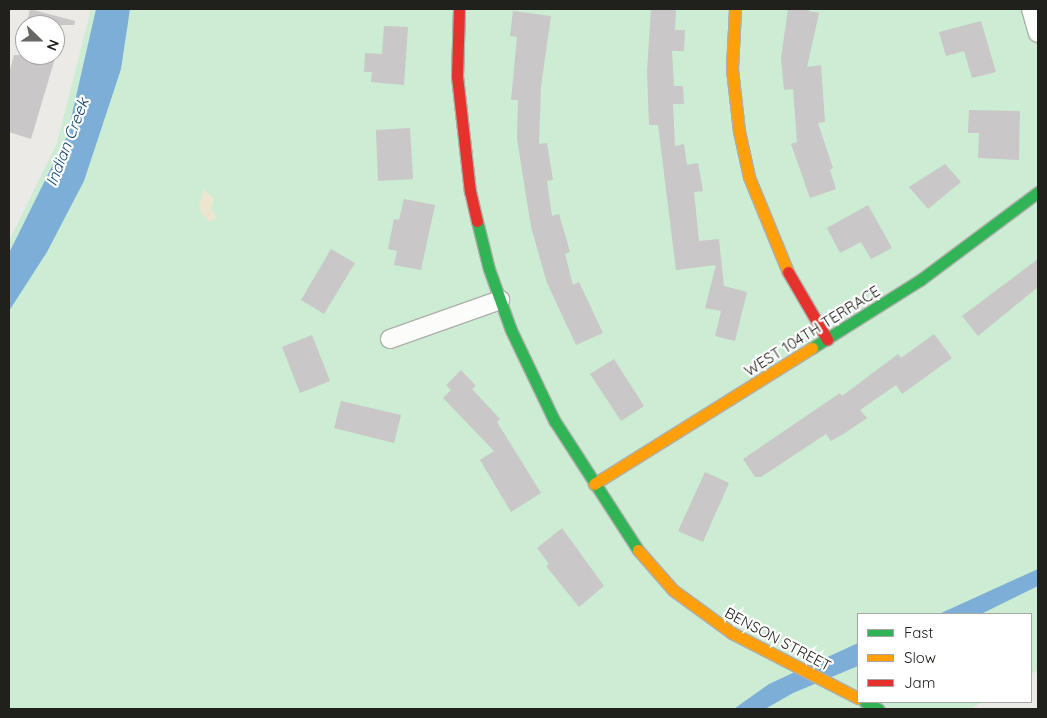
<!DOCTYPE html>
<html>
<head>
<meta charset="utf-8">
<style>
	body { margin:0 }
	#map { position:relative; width:1047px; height:718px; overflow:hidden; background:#ebeae7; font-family:Quicksand,sans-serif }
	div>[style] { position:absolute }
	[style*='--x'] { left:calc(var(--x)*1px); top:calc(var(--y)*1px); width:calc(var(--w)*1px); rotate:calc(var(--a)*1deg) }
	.green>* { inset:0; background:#ccecd3 }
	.sand>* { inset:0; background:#ece6d0 }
	.water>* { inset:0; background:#7caed7 }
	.building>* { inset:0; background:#c9c7c7 }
	.roads { filter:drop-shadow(1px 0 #aeaeab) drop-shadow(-1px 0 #aeaeab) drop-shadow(0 1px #aeaeab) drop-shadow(0 -1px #aeaeab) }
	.street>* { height:18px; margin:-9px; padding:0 9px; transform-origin:9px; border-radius:9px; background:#fcfcfb }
	.fast>* { height:11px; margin:-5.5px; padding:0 5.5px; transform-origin:5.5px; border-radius:5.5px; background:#30b455 }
	.slow>* { height:11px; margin:-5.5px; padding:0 5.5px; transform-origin:5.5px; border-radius:5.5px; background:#ff9f0a }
	.jam>* { height:11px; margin:-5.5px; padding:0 5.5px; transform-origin:5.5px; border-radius:5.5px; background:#e5322d }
	span { translate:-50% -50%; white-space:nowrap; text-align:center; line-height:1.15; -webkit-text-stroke:4.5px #fff; paint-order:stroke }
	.street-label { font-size:15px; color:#20201d }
	.water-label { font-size:16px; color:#10456e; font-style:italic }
	.frame { position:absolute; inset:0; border:10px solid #20201d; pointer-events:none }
	.legend { position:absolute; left:857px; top:613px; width:175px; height:90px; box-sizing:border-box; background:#fff; border:1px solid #a6a6a5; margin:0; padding:6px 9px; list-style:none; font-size:15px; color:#20201d }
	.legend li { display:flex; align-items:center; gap:10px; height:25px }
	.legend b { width:25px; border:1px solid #a6a6a5 }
	.north { position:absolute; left:15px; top:15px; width:50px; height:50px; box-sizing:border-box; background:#fff; border:1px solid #a6a6a5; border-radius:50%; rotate:112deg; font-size:14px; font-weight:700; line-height:20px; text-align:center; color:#20201d }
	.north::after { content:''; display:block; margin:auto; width:18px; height:22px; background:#676764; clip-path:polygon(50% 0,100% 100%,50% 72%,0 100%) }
</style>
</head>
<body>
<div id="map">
	<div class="green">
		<div style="clip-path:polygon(91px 9px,1038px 9px,1038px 670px,1031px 674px,1031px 614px,858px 614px,858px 702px,983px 702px,970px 709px,9px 709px,9px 241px,57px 143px)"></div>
	</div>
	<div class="sand">
		<div style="clip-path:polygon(204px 189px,214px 199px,211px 209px,217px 218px,210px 222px,202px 215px,199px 205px)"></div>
	</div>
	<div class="water">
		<div style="clip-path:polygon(96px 9px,130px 9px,121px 69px,84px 181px,47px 252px,9px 311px,9px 253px,67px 136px)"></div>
		<div style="clip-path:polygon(1038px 569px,1038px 586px,981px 614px,939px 614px)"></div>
		<div style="clip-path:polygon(858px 643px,858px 666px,793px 693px,765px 709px,734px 709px,769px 684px)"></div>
	</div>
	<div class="building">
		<div style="clip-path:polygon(30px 9px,75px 21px,74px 25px,26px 25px)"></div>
		<div style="clip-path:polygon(651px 9px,676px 9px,675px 30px,685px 30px,684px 51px,672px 51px,674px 86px,683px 86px,684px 104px,673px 104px,675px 146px,684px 144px,687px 165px,698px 163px,703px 191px,694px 192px,699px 241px,719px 239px,724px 286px,747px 292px,735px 341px,715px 336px,721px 311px,705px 308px,716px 265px,676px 270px,658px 125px,649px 125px,647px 71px)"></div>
		<div style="clip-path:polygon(788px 9px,809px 9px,809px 11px,819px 13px,807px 67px,821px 65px,825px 122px,818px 123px,833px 168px,830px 170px,836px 189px,810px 198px,791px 144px,797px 142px,793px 89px,784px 90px,781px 58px)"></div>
		<div style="clip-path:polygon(513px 11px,551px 16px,541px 86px,539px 144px,547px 143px,553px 180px,547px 181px,552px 216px,559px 214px,570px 252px,565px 254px,573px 285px,579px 282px,603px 333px,576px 345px,547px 283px,531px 227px,517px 139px,518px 100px,511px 100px,517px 37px,510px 36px)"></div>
		<div style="clip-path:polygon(981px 21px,996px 72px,972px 78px,964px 51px,946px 56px,939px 32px)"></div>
		<div style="clip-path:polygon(384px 26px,408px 27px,404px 85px,371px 82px,372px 72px,364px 72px,365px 53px,382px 54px)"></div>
		<div style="clip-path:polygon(14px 55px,56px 55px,31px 139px,9px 132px,9px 74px)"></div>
		<div style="clip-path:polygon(969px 110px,1020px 111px,1019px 160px,978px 158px,979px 133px,968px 133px)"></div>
		<div style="clip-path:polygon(410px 128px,413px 179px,378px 181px,376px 130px)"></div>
		<div style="clip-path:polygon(945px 164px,961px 182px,928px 209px,909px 187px)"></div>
		<div style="clip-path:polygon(404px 199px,435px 205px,421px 270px,394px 265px,397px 251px,388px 249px,394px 219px,399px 220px)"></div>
		<div style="clip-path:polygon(868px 205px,892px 248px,871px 259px,861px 242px,840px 253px,827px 228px)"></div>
		<div style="clip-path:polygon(331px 249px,355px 263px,324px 314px,301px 300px)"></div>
		<div style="clip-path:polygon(1038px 259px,1038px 287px,978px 336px,962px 316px)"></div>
		<div style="clip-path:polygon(934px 334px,952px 358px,902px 394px,896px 385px,860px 410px,867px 418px,845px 433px,831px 441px,826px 434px,761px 477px,755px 477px,743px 459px,840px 393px,842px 396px,898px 354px,901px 358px)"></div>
		<div style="clip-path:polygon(312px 335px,330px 381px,300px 393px,282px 347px)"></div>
		<div style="clip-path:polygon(614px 359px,644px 406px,621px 421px,590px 374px)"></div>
		<div style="clip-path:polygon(461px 370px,476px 386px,472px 389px,500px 419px,497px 422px,541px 493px,511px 512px,480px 460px,494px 451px,443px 398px,451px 390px,446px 385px)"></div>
		<div style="clip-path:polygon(341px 401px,401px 415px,394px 443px,334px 428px)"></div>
		<div style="clip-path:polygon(705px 472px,729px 483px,703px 542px,678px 531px)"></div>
		<div style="clip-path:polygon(562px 528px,604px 586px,579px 607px,546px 566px,549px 564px,537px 548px)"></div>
	</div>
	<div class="roads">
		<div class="street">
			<div style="--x:1031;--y:9;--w:25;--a:74"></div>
			<div style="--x:390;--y:339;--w:117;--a:-19.5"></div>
		</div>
		<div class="fast">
			<div style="--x:477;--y:221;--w:49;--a:76"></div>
			<div style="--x:489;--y:269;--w:65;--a:70.2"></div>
			<div style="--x:511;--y:330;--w:100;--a:64.5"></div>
			<div style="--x:554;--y:420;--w:155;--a:57.1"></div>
			<div style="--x:812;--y:348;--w:128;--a:-32.2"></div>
			<div style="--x:920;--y:280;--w:147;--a:-36.7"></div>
			<div style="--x:865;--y:702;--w:15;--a:28"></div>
		</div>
		<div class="slow">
			<div style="--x:735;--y:9;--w:60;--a:92.9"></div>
			<div style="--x:732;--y:69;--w:62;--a:83.6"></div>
			<div style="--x:739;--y:131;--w:47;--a:77.7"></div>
			<div style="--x:749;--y:177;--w:103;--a:67.7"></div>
			<div style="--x:594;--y:484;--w:257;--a:-32"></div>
			<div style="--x:638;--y:550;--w:53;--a:48.8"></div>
			<div style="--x:673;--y:590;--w:73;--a:36.1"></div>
			<div style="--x:732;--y:633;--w:142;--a:27.3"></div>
		</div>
		<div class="jam">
			<div style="--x:459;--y:9;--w:67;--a:91.7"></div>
			<div style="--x:457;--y:76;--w:116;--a:83.6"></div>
			<div style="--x:470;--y:191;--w:31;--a:77"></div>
			<div style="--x:788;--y:272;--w:78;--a:59.8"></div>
		</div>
	</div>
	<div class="street-label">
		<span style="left:812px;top:331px;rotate:-32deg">WEST 104TH TERRACE</span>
		<span style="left:778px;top:639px;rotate:28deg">BENSON STREET</span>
	</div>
	<div class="water-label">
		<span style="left:67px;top:142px;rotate:-69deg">Indian Creek</span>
	</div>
	<div class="frame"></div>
	<ul class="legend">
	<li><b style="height:6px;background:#30b455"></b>Fast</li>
	<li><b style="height:6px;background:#ff9f0a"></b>Slow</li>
	<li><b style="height:6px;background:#e5322d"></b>Jam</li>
	</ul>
	<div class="north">N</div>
</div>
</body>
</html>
